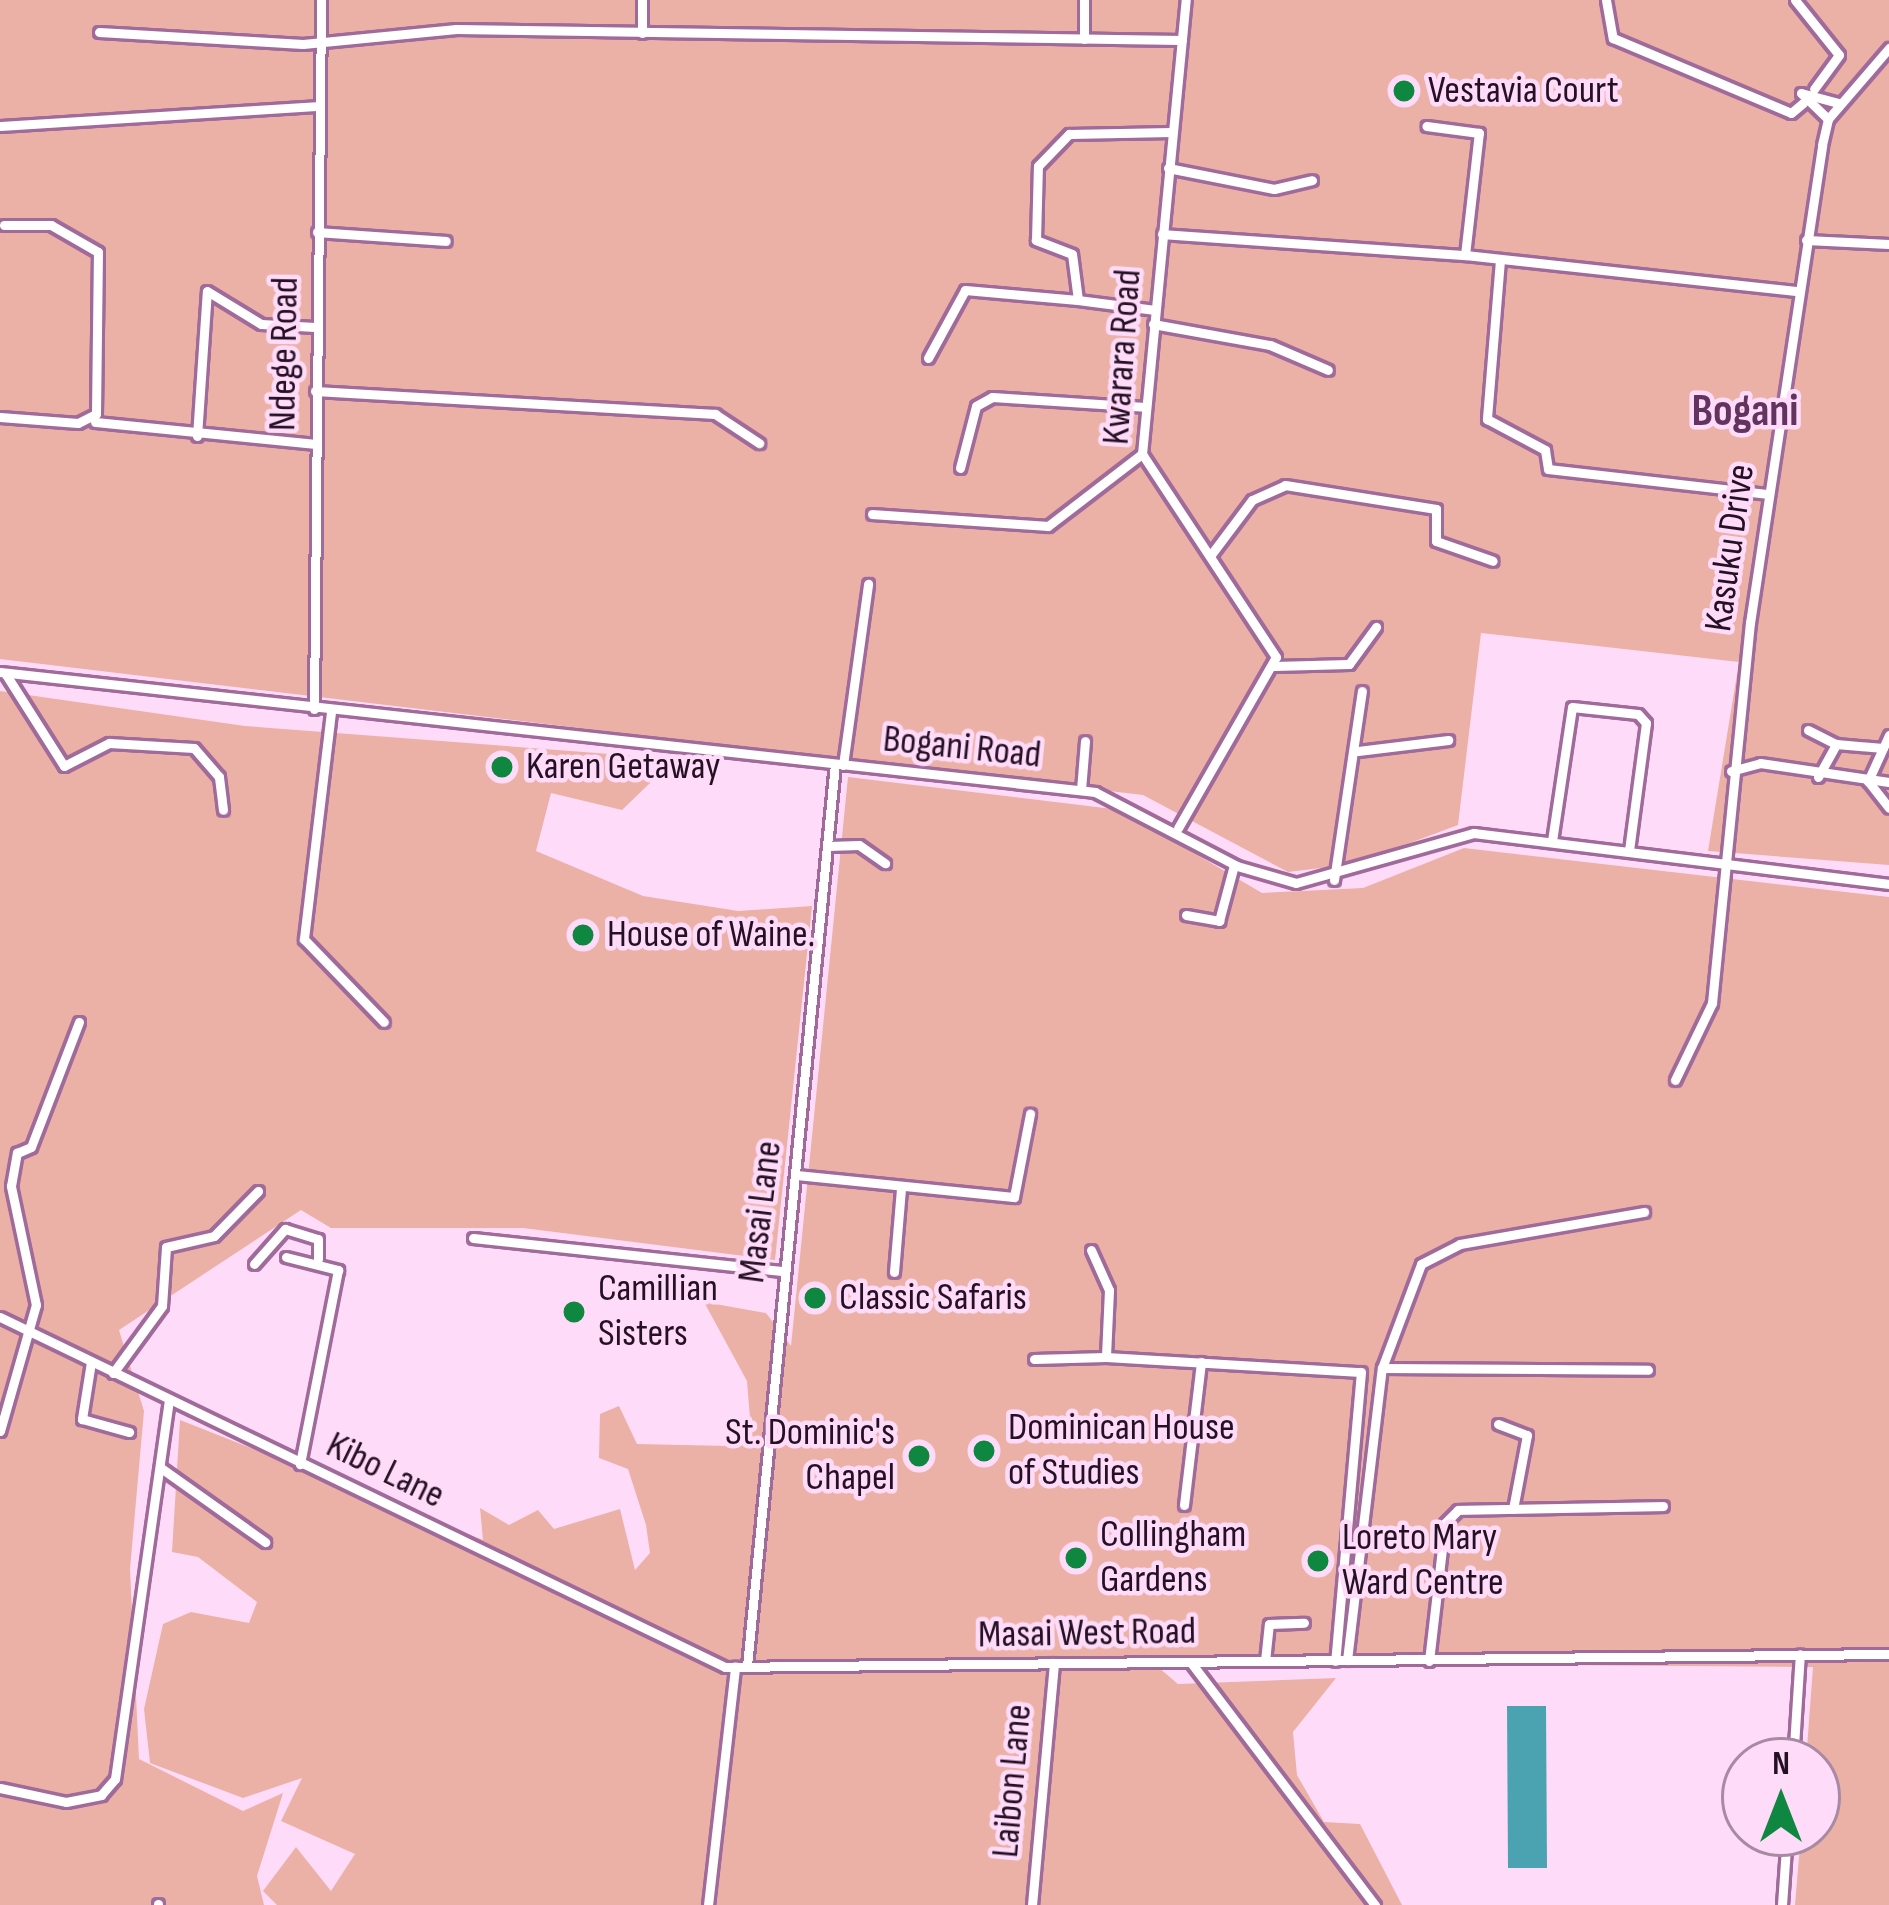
<!DOCTYPE html>
<html>
<head>
<meta charset="utf-8">
<style>
	body { margin:0 }
	#map { position:relative; width:1889px; height:1905px; overflow:hidden; background:#ffdbfa; font-family:"Sofia Sans Condensed",sans-serif }
	div>[style] { position:absolute }
	[style*='--x'] { left:calc(var(--x)*1px); top:calc(var(--y)*1px); width:calc(var(--w)*1px); rotate:calc(var(--a)*1deg) }
	.green>* { inset:0; background:#ecb1a6 }
	.water>* { inset:0; background:#4ba2b1 }
	.roads { filter:drop-shadow(3px 0 #a06b9a) drop-shadow(-3px 0 #a06b9a) drop-shadow(0 3px #a06b9a) drop-shadow(0 -3px #a06b9a) }
	.minor>* { height:9px; margin:-4.5px; padding:0 4.5px; transform-origin:4.5px; border-radius:4.5px; background:#fff }
	.dots>* { width:33px; height:33px; translate:-50% -50%; box-sizing:border-box; border:6px solid #ffdbfa; border-radius:50% }
	span { translate:-50% -50%; white-space:nowrap; text-align:center; line-height:1.15; -webkit-text-stroke:9px #ffdbfa; paint-order:stroke }
	.poi-label { font-size:39px; color:#261124 }
	.left { translate:0 -50%; text-align:left }
	.right { translate:-100% -50%; text-align:right }
	.street-label { font-size:39px; color:#261124 }
	.quarter-label { font-size:45px; color:#63335f; font-weight:700 }
	.north { position:absolute; left:1721px; top:1737px; width:120px; height:120px; box-sizing:border-box; background:#ffdbfa; border:3px solid #a88aa4; border-radius:50%; rotate:0deg; font-size:33px; font-weight:700; line-height:48px; text-align:center; color:#261124 }
	.north::after { content:''; display:block; margin:auto; width:42px; height:54px; background:#108741; clip-path:polygon(50% 0,100% 100%,50% 72%,0 100%) }
</style>
</head>
<body>
<div id="map">
	<div class="green">
		<div style="clip-path:polygon(0 0,1889px 0,1889px 865px,1708px 851px,1739px 662px,1481px 633px,1458px 825px,1354px 864px,1288px 872px,1143px 795px,0 659px)"></div>
		<div style="clip-path:polygon(0 691px,245px 726px,675px 759px,622px 810px,551px 793px,536px 851px,643px 896px,738px 911px,812px 906px,775px 1260px,523px 1228px,331px 1228px,301px 1210px,119px 1330px,144px 1411px,130px 1569px,139px 1759px,243px 1811px,283px 1793px,257px 1876px,264px 1905px,0 1905px)"></div>
		<div style="clip-path:polygon(848px 777px,1121px 810px,1262px 893px,1363px 888px,1464px 848px,1889px 897px,1889px 1905px,1795px 1905px,1801px 1833px,1817px 1833px,1817px 1761px,1806px 1761px,1813px 1667px,1152px 1662px,1178px 1684px,1336px 1678px,1293px 1732px,1297px 1775px,1324px 1822px,1360px 1824px,1402px 1905px,277px 1905px,263px 1891px,296px 1847px,331px 1891px,355px 1854px,281px 1821px,302px 1778px,243px 1798px,150px 1763px,144px 1709px,163px 1624px,191px 1612px,249px 1623px,257px 1602px,198px 1557px,172px 1552px,180px 1420px,483px 1540px,480px 1508px,509px 1525px,538px 1510px,554px 1529px,620px 1509px,635px 1570px,650px 1553px,646px 1525px,628px 1469px,599px 1458px,600px 1414px,619px 1406px,637px 1444px,729px 1446px,750px 1418px,747px 1381px,704px 1302px,766px 1313px,791px 1346px)"></div>
	</div>
	<div class="water">
		<div style="clip-path:polygon(1507px 1706px,1546px 1706px,1547px 1868px,1508px 1868px)"></div>
	</div>
	<div class="roads">
		<div class="minor">
			<div style="--x:642;--y:0;--w:33;--a:90"></div>
			<div style="--x:1084;--y:0;--w:39;--a:90"></div>
			<div style="--x:1606;--y:0;--w:39;--a:80"></div>
			<div style="--x:1613;--y:38;--w:193;--a:22.8"></div>
			<div style="--x:1791;--y:113;--w:16;--a:-40"></div>
			<div style="--x:1795;--y:0;--w:70;--a:51.3"></div>
			<div style="--x:1839;--y:55;--w:42;--a:126.3"></div>
			<div style="--x:99;--y:32;--w:204;--a:3.4"></div>
			<div style="--x:303;--y:44;--w:154;--a:-5.6"></div>
			<div style="--x:456;--y:29;--w:726;--a:0.87"></div>
			<div style="--x:1828;--y:119;--w:37;--a:-136"></div>
			<div style="--x:1801;--y:93;--w:39;--a:15"></div>
			<div style="--x:0;--y:126;--w:320;--a:-3.6"></div>
			<div style="--x:1168;--y:168;--w:108;--a:11.2"></div>
			<div style="--x:1274;--y:189;--w:39;--a:-13"></div>
			<div style="--x:317;--y:232;--w:129;--a:4"></div>
			<div style="--x:1162;--y:234;--w:304;--a:4"></div>
			<div style="--x:1465;--y:255;--w:123;--a:-83.5"></div>
			<div style="--x:1479;--y:133;--w:53;--a:-172.5"></div>
			<div style="--x:1806;--y:240;--w:83;--a:2.8"></div>
			<div style="--x:1465;--y:255;--w:335;--a:6.2"></div>
			<div style="--x:1500;--y:260;--w:160;--a:94.7"></div>
			<div style="--x:1487;--y:419;--w:66;--a:28.1"></div>
			<div style="--x:1545;--y:450;--w:19;--a:81"></div>
			<div style="--x:1548;--y:469;--w:222;--a:6.5"></div>
			<div style="--x:1155;--y:310;--w:78;--a:-172.6"></div>
			<div style="--x:1078;--y:300;--w:46;--a:-97.4"></div>
			<div style="--x:1072;--y:254;--w:39;--a:-159"></div>
			<div style="--x:1036;--y:240;--w:74;--a:-88.5"></div>
			<div style="--x:1038;--y:166;--w:45;--a:-45.9"></div>
			<div style="--x:1069;--y:134;--w:103;--a:-1.1"></div>
			<div style="--x:1153;--y:324;--w:119;--a:10.2"></div>
			<div style="--x:1270;--y:345;--w:63;--a:23.3"></div>
			<div style="--x:928;--y:358;--w:77;--a:-61.4"></div>
			<div style="--x:965;--y:290;--w:113;--a:5.1"></div>
			<div style="--x:315;--y:391;--w:401;--a:3.3"></div>
			<div style="--x:715;--y:414;--w:53;--a:33.4"></div>
			<div style="--x:0;--y:417;--w:78;--a:4.4"></div>
			<div style="--x:78;--y:423;--w:20;--a:-27"></div>
			<div style="--x:96;--y:414;--w:162;--a:-89.3"></div>
			<div style="--x:98;--y:252;--w:54;--a:-150.1"></div>
			<div style="--x:51;--y:225;--w:47;--a:180"></div>
			<div style="--x:95;--y:422;--w:220;--a:5.7"></div>
			<div style="--x:197;--y:436;--w:145;--a:-86.1"></div>
			<div style="--x:207;--y:291;--w:63;--a:31.4"></div>
			<div style="--x:261;--y:324;--w:54;--a:3.2"></div>
			<div style="--x:960;--y:468;--w:64;--a:-75.5"></div>
			<div style="--x:976;--y:406;--w:18;--a:-29"></div>
			<div style="--x:992;--y:397;--w:153;--a:3.7"></div>
			<div style="--x:872;--y:514;--w:176;--a:3.9"></div>
			<div style="--x:1048;--y:526;--w:118;--a:-37.5"></div>
			<div style="--x:1210;--y:556;--w:70;--a:-53.1"></div>
			<div style="--x:1252;--y:500;--w:36;--a:-24"></div>
			<div style="--x:1285;--y:485;--w:153;--a:9"></div>
			<div style="--x:1436;--y:509;--w:32;--a:90"></div>
			<div style="--x:1436;--y:541;--w:60;--a:19.3"></div>
			<div style="--x:1274;--y:666;--w:75;--a:-1.5"></div>
			<div style="--x:1349;--y:664;--w:46;--a:-53.9"></div>
			<div style="--x:0;--y:672;--w:1102;--a:6.25"></div>
			<div style="--x:1095;--y:792;--w:160;--a:27.5"></div>
			<div style="--x:1237;--y:866;--w:61;--a:16.1"></div>
			<div style="--x:1296;--y:883;--w:185;--a:-15.7"></div>
			<div style="--x:1474;--y:833;--w:418;--a:7"></div>
			<div style="--x:5;--y:673;--w:110;--a:57.6"></div>
			<div style="--x:64;--y:766;--w:51;--a:-27.1"></div>
			<div style="--x:109;--y:743;--w:85;--a:3.4"></div>
			<div style="--x:194;--y:748;--w:38;--a:49"></div>
			<div style="--x:219;--y:777;--w:33;--a:83"></div>
			<div style="--x:314;--y:709;--w:709;--a:-89.43"></div>
			<div style="--x:331;--y:712;--w:229;--a:96.8"></div>
			<div style="--x:304;--y:939;--w:115;--a:46.1"></div>
			<div style="--x:1808;--y:730;--w:31;--a:27"></div>
			<div style="--x:1889;--y:735;--w:51;--a:114.5"></div>
			<div style="--x:1868;--y:781;--w:34;--a:52"></div>
			<div style="--x:1358;--y:751;--w:91;--a:-7"></div>
			<div style="--x:843;--y:765;--w:183;--a:-82.1"></div>
			<div style="--x:1731;--y:771;--w:30;--a:-15"></div>
			<div style="--x:1760;--y:763;--w:130;--a:8.4"></div>
			<div style="--x:1818;--y:777;--w:38;--a:-61"></div>
			<div style="--x:1836;--y:744;--w:47;--a:4.9"></div>
			<div style="--x:1081;--y:790;--w:49;--a:-85.3"></div>
			<div style="--x:1178;--y:828;--w:197;--a:-60.2"></div>
			<div style="--x:1276;--y:657;--w:243;--a:-123.4"></div>
			<div style="--x:1142;--y:454;--w:456;--a:-84.5"></div>
			<div style="--x:1552;--y:841;--w:135;--a:-81.5"></div>
			<div style="--x:1572;--y:707;--w:66;--a:6.1"></div>
			<div style="--x:1638;--y:714;--w:12;--a:48"></div>
			<div style="--x:1646;--y:723;--w:129;--a:97.6"></div>
			<div style="--x:828;--y:846;--w:31;--a:-2"></div>
			<div style="--x:859;--y:845;--w:32;--a:35"></div>
			<div style="--x:1334;--y:880;--w:191;--a:-81.6"></div>
			<div style="--x:1186;--y:915;--w:34;--a:10"></div>
			<div style="--x:1219;--y:921;--w:58;--a:-75"></div>
			<div style="--x:1675;--y:1080;--w:85;--a:-64.3"></div>
			<div style="--x:1712;--y:1003;--w:382;--a:-84.3"></div>
			<div style="--x:1750;--y:623;--w:483;--a:-81.4"></div>
			<div style="--x:1822;--y:145;--w:27;--a:-77"></div>
			<div style="--x:1828;--y:119;--w:94;--a:-49.3"></div>
			<div style="--x:796;--y:1175;--w:219;--a:5.8"></div>
			<div style="--x:1014;--y:1197;--w:85;--a:-79.1"></div>
			<div style="--x:473;--y:1238;--w:313;--a:6.1"></div>
			<div style="--x:1091;--y:1250;--w:44;--a:65.8"></div>
			<div style="--x:1109;--y:1290;--w:67;--a:92.6"></div>
			<div style="--x:1106;--y:1357;--w:255;--a:3.4"></div>
			<div style="--x:1361;--y:1372;--w:290;--a:95.1"></div>
			<div style="--x:286;--y:1257;--w:54;--a:14"></div>
			<div style="--x:338;--y:1270;--w:198;--a:101.1"></div>
			<div style="--x:254;--y:1264;--w:47;--a:-48.5"></div>
			<div style="--x:285;--y:1229;--w:34;--a:17"></div>
			<div style="--x:318;--y:1239;--w:20;--a:90"></div>
			<div style="--x:894;--y:1272;--w:83;--a:-85.2"></div>
			<div style="--x:0;--y:1317;--w:805;--a:25.77"></div>
			<div style="--x:725;--y:1667;--w:1164;--a:-0.64"></div>
			<div style="--x:1034;--y:1359;--w:72;--a:-1.6"></div>
			<div style="--x:91;--y:1362;--w:58;--a:99"></div>
			<div style="--x:82;--y:1419;--w:49;--a:15.5"></div>
			<div style="--x:1382;--y:1368;--w:266;--a:0.4"></div>
			<div style="--x:113;--y:1373;--w:83;--a:-53.8"></div>
			<div style="--x:162;--y:1306;--w:59;--a:-86.1"></div>
			<div style="--x:166;--y:1247;--w:49;--a:-12.9"></div>
			<div style="--x:214;--y:1236;--w:63;--a:-45.6"></div>
			<div style="--x:1498;--y:1424;--w:31;--a:21"></div>
			<div style="--x:1527;--y:1435;--w:75;--a:100.7"></div>
			<div style="--x:0;--y:1431;--w:131;--a:-74.1"></div>
			<div style="--x:36;--y:1305;--w:122;--a:-101.9"></div>
			<div style="--x:11;--y:1186;--w:34;--a:-80"></div>
			<div style="--x:17;--y:1153;--w:15;--a:-23"></div>
			<div style="--x:31;--y:1147;--w:134;--a:-69"></div>
			<div style="--x:161;--y:1468;--w:128;--a:35.4"></div>
			<div style="--x:1184;--y:1505;--w:144;--a:-83.2"></div>
			<div style="--x:1347;--y:1660;--w:294;--a:-83.2"></div>
			<div style="--x:1382;--y:1368;--w:111;--a:-69.4"></div>
			<div style="--x:1421;--y:1264;--w:44;--a:-27.1"></div>
			<div style="--x:1460;--y:1244;--w:187;--a:-9.9"></div>
			<div style="--x:1265;--y:1661;--w:37;--a:-84"></div>
			<div style="--x:1269;--y:1624;--w:35;--a:-2"></div>
			<div style="--x:1429;--y:1661;--w:139;--a:-83.4"></div>
			<div style="--x:1445;--y:1523;--w:18;--a:-45"></div>
			<div style="--x:1458;--y:1510;--w:205;--a:-1.1"></div>
			<div style="--x:1192;--y:1664;--w:303;--a:52.8"></div>
			<div style="--x:747;--y:1666;--w:906;--a:-84.43"></div>
			<div style="--x:1793;--y:1761;--w:107;--a:-86.3"></div>
			<div style="--x:0;--y:1788;--w:67;--a:12"></div>
			<div style="--x:66;--y:1802;--w:36;--a:-11"></div>
			<div style="--x:101;--y:1795;--w:21;--a:-49"></div>
			<div style="--x:115;--y:1779;--w:383;--a:-81.9"></div>
			<div style="--x:158;--y:1905;--w:1;--a:-90"></div>
			<div style="--x:708;--y:1905;--w:240;--a:-83.5"></div>
			<div style="--x:1032;--y:1905;--w:243;--a:-84.8"></div>
			<div style="--x:1782;--y:1905;--w:72;--a:-86"></div>
		</div>
	</div>
	<div class="dots">
		<div style="left:1404px;top:91px;background:#108741"></div>
		<div style="left:502px;top:767px;background:#108741"></div>
		<div style="left:583px;top:935px;background:#108741"></div>
		<div style="left:815px;top:1298px;background:#108741"></div>
		<div style="left:574px;top:1312px;background:#108741"></div>
		<div style="left:984px;top:1451px;background:#108741"></div>
		<div style="left:919px;top:1456px;background:#108741"></div>
		<div style="left:1076px;top:1558px;background:#108741"></div>
		<div style="left:1318px;top:1561px;background:#108741"></div>
	</div>
	<div class="poi-label">
		<span class="left" style="left:1428px;top:91px">Vestavia Court</span>
		<span class="left" style="left:526px;top:767px">Karen Getaway</span>
		<span class="left" style="left:607px;top:935px">House of Waine.</span>
		<span class="left" style="left:598px;top:1312px">Camillian<br>Sisters</span>
		<span class="left" style="left:839px;top:1298px">Classic Safaris</span>
		<span class="left" style="left:1008px;top:1451px">Dominican House<br>of Studies</span>
		<span class="right" style="left:895px;top:1456px">St. Dominic's<br>Chapel</span>
		<span class="left" style="left:1100px;top:1558px">Collingham<br>Gardens</span>
		<span class="left" style="left:1342px;top:1561px">Loreto Mary<br>Ward Centre</span>
	</div>
	<div class="street-label">
		<span style="left:285px;top:354px;rotate:-89deg">Ndege Road</span>
		<span style="left:1123px;top:357px;rotate:-86deg">Kwarara Road</span>
		<span style="left:1731px;top:548px;rotate:-82deg">Kasuku Drive</span>
		<span style="left:962px;top:748px;rotate:6deg">Bogani Road</span>
		<span style="left:761px;top:1212px;rotate:-83deg">Masai Lane</span>
		<span style="left:385px;top:1471px;rotate:26deg">Kibo Lane</span>
		<span style="left:1087px;top:1634px;rotate:-1deg">Masai West Road</span>
		<span style="left:1013px;top:1781px;rotate:-85deg">Laibon Lane</span>
	</div>
	<div class="quarter-label">
		<span style="left:1745px;top:412px">Bogani</span>
	</div>
	<div class="north">N</div>
</div>
</body>
</html>
